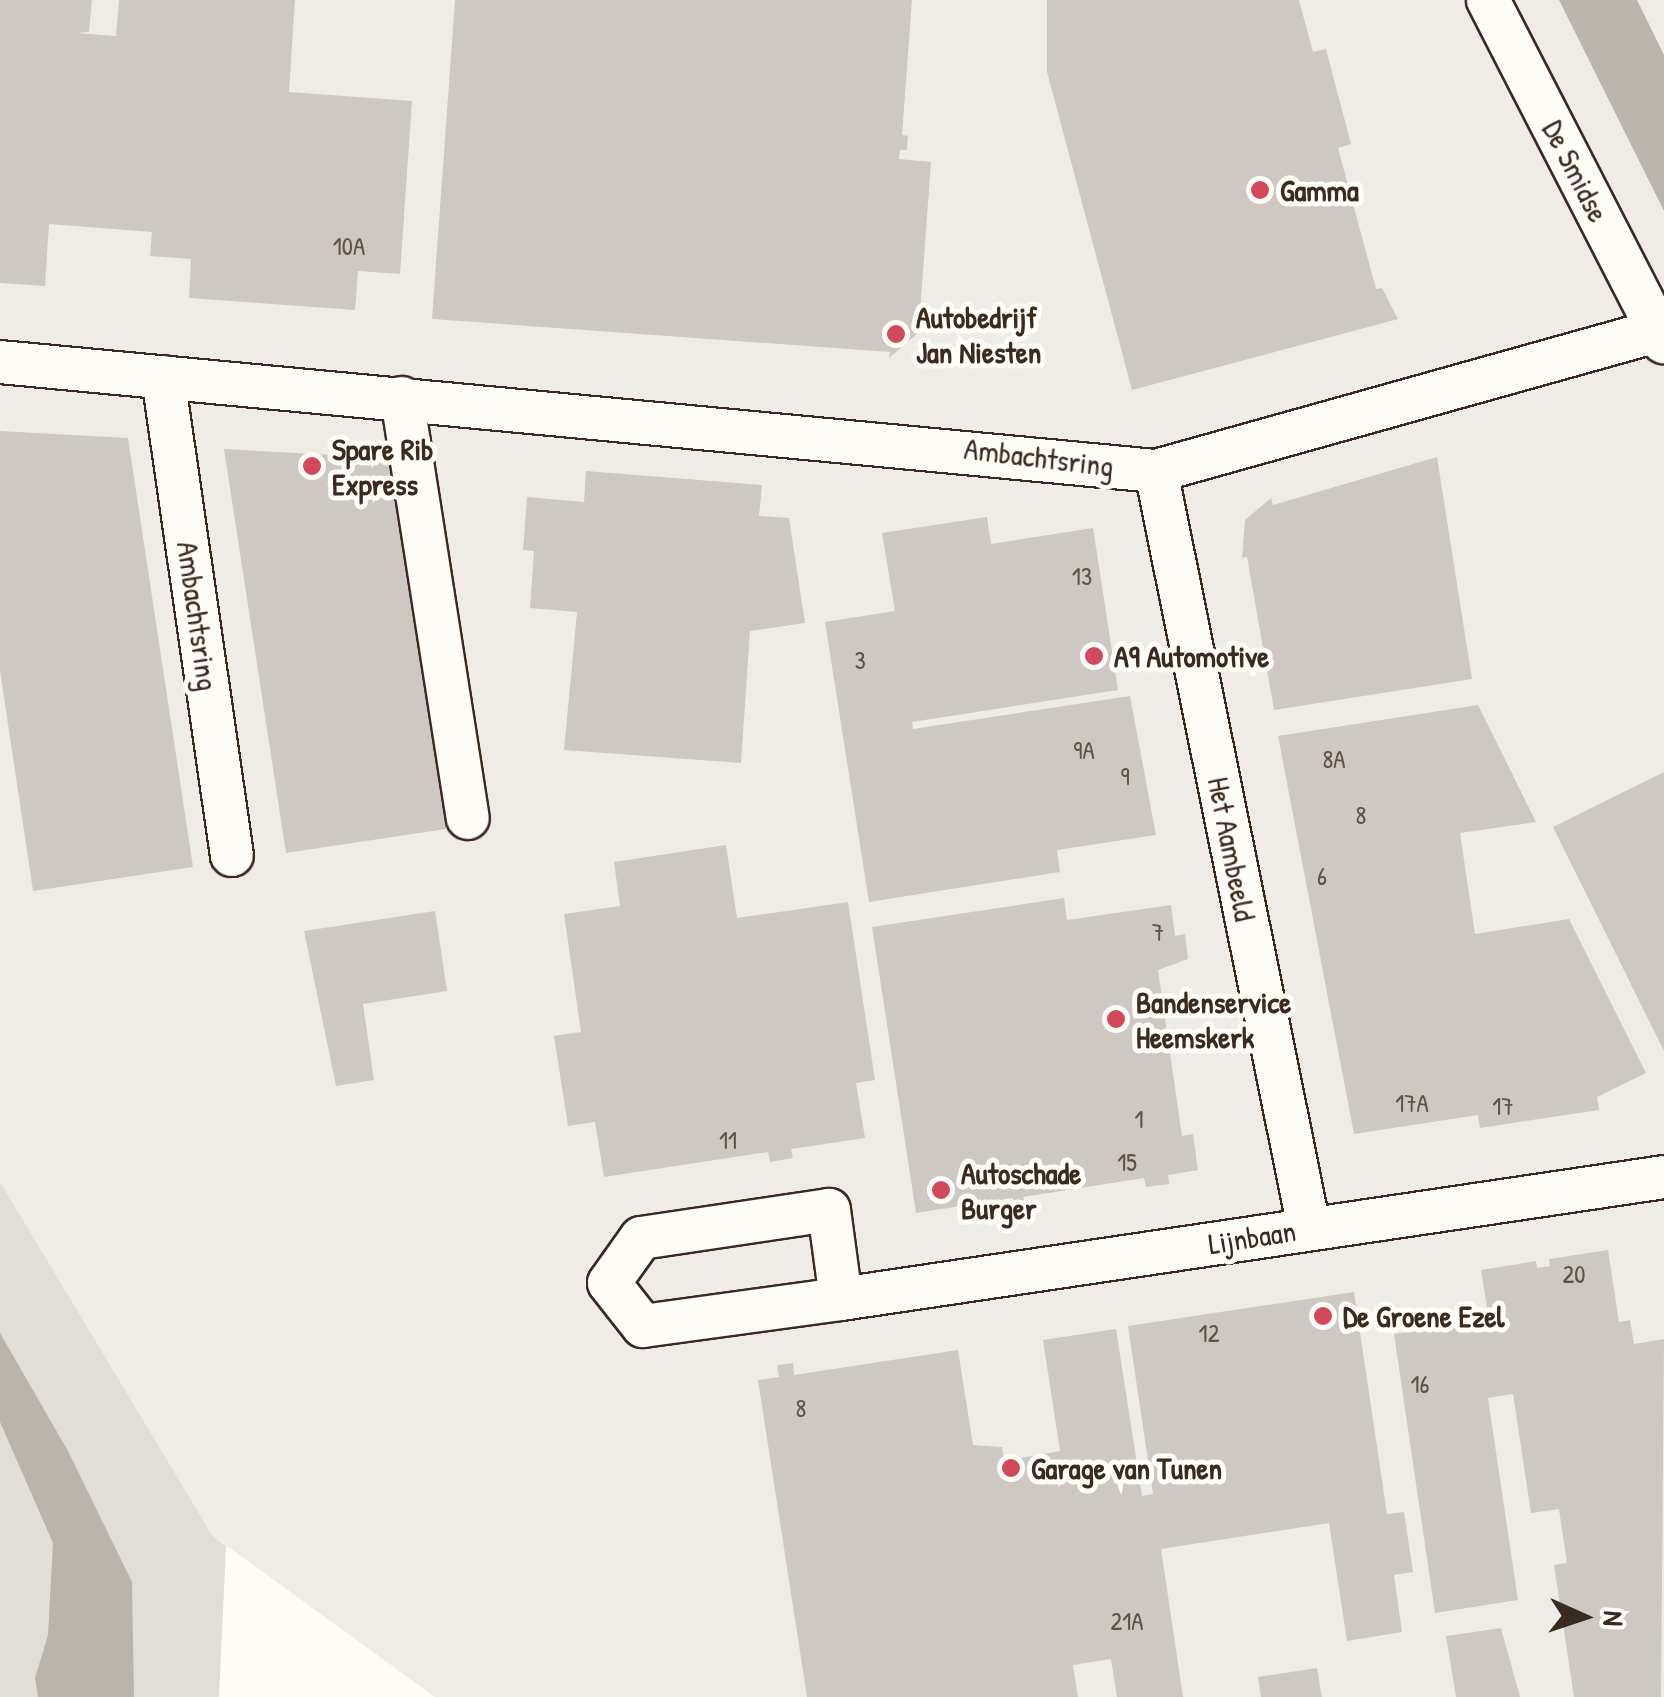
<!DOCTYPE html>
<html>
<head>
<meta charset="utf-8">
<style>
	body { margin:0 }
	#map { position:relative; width:1664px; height:1697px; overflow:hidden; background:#fdfcf7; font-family:"Patrick Hand",sans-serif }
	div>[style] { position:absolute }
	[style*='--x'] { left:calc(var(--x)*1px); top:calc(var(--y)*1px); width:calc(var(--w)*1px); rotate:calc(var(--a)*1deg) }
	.built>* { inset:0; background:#efece7 }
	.green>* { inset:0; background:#e1ded7 }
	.water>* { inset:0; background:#bbb4ad }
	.building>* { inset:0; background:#cdc8c2 }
	.roads { filter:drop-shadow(2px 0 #3b2a1e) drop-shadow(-2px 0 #3b2a1e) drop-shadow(0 2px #3b2a1e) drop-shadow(0 -2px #3b2a1e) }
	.street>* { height:42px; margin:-21px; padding:0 21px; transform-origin:21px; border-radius:21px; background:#fdfcf7 }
	.dots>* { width:28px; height:28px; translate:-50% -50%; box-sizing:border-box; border:5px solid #fdfcf7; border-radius:50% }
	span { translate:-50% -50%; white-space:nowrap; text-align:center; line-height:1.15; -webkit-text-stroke:10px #fdfcf7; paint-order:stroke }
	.number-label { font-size:25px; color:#605247 }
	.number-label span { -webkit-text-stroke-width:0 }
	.street-label { font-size:30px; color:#3b2a1e }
	.poi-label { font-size:30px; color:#3b2a1e; font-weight:700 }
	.left { translate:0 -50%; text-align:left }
	.north { position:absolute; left:1534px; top:1567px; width:100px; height:100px; -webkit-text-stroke:8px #fdfcf7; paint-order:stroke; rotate:93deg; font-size:28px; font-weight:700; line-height:40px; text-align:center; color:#3b2a1e }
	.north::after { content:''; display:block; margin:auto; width:35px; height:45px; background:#3b2a1e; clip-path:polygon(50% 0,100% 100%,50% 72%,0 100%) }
</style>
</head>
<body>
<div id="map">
	<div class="built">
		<div style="clip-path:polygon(0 0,1664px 0,1664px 1697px,435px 1697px,212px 1535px,0 1194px)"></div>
	</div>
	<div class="green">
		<div style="clip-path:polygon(0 1182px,212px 1535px,226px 1546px,219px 1697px,0 1697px)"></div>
	</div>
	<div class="water">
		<div style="clip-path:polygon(1559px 0,1637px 0,1664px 55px,1664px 211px)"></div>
		<div style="clip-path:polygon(0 1333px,68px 1451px,132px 1582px,134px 1697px,38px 1697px,35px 1678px,48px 1635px,53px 1543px,0 1422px)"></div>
	</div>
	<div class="building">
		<div style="clip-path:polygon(0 0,92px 0,89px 32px,77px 33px,116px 36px,119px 0,295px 0,289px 92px,412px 101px,400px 274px,358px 271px,355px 310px,189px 298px,191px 259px,150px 256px,152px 232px,49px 224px,45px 286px,0 283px)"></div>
		<div style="clip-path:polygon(455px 0,912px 0,902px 135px,908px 136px,907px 150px,900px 150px,899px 159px,931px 162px,919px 327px,925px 327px,889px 358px,890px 352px,432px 319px)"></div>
		<div style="clip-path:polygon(1047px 0,1299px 0,1313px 52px,1326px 49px,1351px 144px,1338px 148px,1376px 289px,1382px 288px,1398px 319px,1132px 390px,1047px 72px)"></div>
		<div style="clip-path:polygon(0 431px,128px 438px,193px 867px,33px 891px,0 671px)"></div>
		<div style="clip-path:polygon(224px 449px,390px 458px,446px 829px,286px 853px)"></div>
		<div style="clip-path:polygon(1437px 457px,1472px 679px,1274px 710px,1247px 557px,1242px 558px,1245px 520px,1271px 498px,1273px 505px)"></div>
		<div style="clip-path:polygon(586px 471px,762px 485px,759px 516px,789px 518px,805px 623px,750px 631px,741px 763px,564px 750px,577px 612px,530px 608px,534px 551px,523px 550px,527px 497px,584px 502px)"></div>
		<div style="clip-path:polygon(987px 517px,991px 544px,1093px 528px,1118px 690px,912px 722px,913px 729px,1130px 696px,1156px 835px,1057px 850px,1060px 872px,869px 902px,825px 622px,895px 611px,882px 533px)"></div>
		<div style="clip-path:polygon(1478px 705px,1536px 822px,1460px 833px,1475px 934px,1569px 919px,1646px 1073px,1597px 1097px,1599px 1110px,1480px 1128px,1478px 1115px,1354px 1134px,1278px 736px)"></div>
		<div style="clip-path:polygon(1664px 772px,1664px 1051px,1553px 827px)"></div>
		<div style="clip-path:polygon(726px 845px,737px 918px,848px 902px,875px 1080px,856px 1083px,865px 1138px,791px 1149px,793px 1158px,770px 1162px,768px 1152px,604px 1177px,595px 1122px,568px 1126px,554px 1036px,581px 1032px,564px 914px,620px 906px,614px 862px)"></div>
		<div style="clip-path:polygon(1064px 898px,1067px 920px,1171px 905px,1175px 936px,1185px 934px,1188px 959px,1158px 970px,1182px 1136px,1193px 1134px,1198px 1170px,1168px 1175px,1169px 1184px,1146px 1187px,1144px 1178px,1023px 1197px,1025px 1202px,1013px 1204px,1013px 1198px,916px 1213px,872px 927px)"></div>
		<div style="clip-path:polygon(435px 911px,447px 991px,363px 1004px,374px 1080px,336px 1086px,304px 931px)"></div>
		<div style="clip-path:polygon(1608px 1250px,1619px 1322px,1630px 1320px,1634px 1344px,1664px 1339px,1661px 1697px,1574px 1697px,1554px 1565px,1567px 1563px,1559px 1509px,1531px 1513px,1513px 1394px,1488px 1398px,1518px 1600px,1435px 1613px,1394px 1334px,1489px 1320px,1481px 1270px,1536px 1261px,1537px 1268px,1550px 1266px,1549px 1259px)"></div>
		<div style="clip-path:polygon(1354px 1292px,1387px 1514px,1404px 1512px,1413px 1572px,1394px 1575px,1402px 1632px,1347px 1641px,1329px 1523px,1161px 1549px,1183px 1697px,1117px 1697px,1111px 1659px,1073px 1665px,1078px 1697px,807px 1697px,758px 1380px,779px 1377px,777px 1365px,793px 1363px,794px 1375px,958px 1350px,973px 1445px,1002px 1447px,1004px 1461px,1060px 1451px,1043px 1340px,1116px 1329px,1142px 1496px,1153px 1494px,1128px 1326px)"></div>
		<div style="clip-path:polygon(1501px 1628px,1520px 1697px,1456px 1697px,1446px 1636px)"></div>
		<div style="clip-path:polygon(1317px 1668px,1322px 1697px,1261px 1697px,1258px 1677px)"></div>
	</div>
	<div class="roads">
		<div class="street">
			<div style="--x:1488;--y:0;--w:385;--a:62.8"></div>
			<div style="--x:0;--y:362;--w:1161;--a:5.39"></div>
			<div style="--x:1156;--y:471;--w:527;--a:-15.62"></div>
			<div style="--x:163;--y:377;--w:483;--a:81.8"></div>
			<div style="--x:402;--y:398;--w:425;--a:81.1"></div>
			<div style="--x:1156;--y:471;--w:772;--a:78.57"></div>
			<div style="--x:841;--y:1299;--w:90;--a:-97.7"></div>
			<div style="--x:829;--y:1210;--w:190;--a:171.5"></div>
			<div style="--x:641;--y:1238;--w:55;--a:125.4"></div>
			<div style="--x:609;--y:1283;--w:55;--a:51.7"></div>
			<div style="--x:643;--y:1326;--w:200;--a:-7.8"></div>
			<div style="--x:841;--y:1299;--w:832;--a:-8.43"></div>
		</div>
	</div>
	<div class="dots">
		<div style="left:1260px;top:190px;background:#d1495b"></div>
		<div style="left:896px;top:334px;background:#d1495b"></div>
		<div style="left:312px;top:466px;background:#d1495b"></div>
		<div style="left:1094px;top:656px;background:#d1495b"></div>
		<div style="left:1116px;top:1019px;background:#d1495b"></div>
		<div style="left:941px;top:1190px;background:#d1495b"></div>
		<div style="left:1323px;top:1316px;background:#d1495b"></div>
		<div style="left:1011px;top:1468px;background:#d1495b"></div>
	</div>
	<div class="number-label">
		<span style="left:349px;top:246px">10A</span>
		<span style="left:1082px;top:576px">13</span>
		<span style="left:860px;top:660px">3</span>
		<span style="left:1084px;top:750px">9A</span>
		<span style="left:1334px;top:759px">8A</span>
		<span style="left:1125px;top:776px">9</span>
		<span style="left:1361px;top:815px">8</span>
		<span style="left:1322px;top:876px">6</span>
		<span style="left:1158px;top:932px">7</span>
		<span style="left:1412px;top:1103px">17A</span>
		<span style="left:1503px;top:1106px">17</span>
		<span style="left:1139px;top:1119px">1</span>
		<span style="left:728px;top:1140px">11</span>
		<span style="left:1127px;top:1162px">15</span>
		<span style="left:1574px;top:1274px">20</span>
		<span style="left:1209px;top:1333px">12</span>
		<span style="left:1420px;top:1384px">16</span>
		<span style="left:801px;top:1408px">8</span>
		<span style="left:1127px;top:1621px">21A</span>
	</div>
	<div class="street-label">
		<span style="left:1576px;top:171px;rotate:63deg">De Smidse</span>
		<span style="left:1039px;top:457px;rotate:7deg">Ambachtsring</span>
		<span style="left:198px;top:616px;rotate:82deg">Ambachtsring</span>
		<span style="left:1232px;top:849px;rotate:79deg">Het Aambeeld</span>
		<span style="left:1252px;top:1237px;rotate:-9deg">Lijnbaan</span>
	</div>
	<div class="poi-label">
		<span class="left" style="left:1280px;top:190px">Gamma</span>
		<span class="left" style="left:916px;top:334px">Autobedrijf<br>Jan Niesten</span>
		<span class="left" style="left:332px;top:466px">Spare Rib<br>Express</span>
		<span class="left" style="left:1114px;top:656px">A9 Automotive</span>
		<span class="left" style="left:1136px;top:1019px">Bandenservice<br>Heemskerk</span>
		<span class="left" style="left:961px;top:1190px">Autoschade<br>Burger</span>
		<span class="left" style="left:1343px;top:1316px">De Groene Ezel</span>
		<span class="left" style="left:1031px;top:1468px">Garage van Tunen</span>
	</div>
	<div class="north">N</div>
</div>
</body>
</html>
